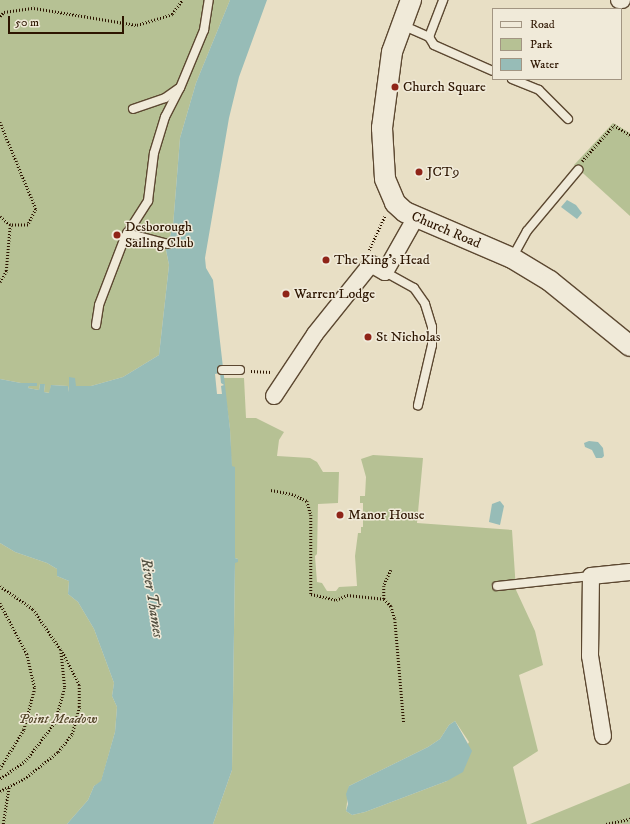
<!DOCTYPE html>
<html>
<head>
<meta charset="utf-8">
<style>
	body { margin:0 }
	#map { position:relative; width:630px; height:824px; overflow:hidden; background:#e8dfc5; font-family:"IM FELL DW Pica",serif }
	div>[style] { position:absolute }
	[style*='--x'] { left:calc(var(--x)*1px); top:calc(var(--y)*1px); width:calc(var(--w)*1px); rotate:calc(var(--a)*1deg) }
	.green>* { inset:0; background:#b6c194 }
	.water>* { inset:0; background:#97bcb7 }
	.pier>* { inset:0; background:#e8dfc5 }
	.path>* { height:2.5px; margin-top:-1.25px; transform-origin:0; background:repeating-linear-gradient(90deg,#2d1500 0 1px,transparent 0 3px) }
	.roads { filter:drop-shadow(1px 0 #5c4831) drop-shadow(-1px 0 #5c4831) drop-shadow(0 1px #5c4831) drop-shadow(0 -1px #5c4831) }
	.service>* { height:8px; margin:-4px; padding:0 4px; transform-origin:4px; border-radius:4px; background:#f0ead9 }
	.minor>* { height:16px; margin:-8px; padding:0 8px; transform-origin:8px; border-radius:8px; background:#f0ead9 }
	.tertiary>* { height:20px; margin:-10px; padding:0 10px; transform-origin:10px; border-radius:10px; background:#f0ead9 }
	.dots>* { width:11px; height:11px; translate:-50% -50%; box-sizing:border-box; border:2px solid #f0ead9; border-radius:50% }
	span { translate:-50% -50%; white-space:nowrap; text-align:center; line-height:1.15; -webkit-text-stroke:3px #f0ead9; paint-order:stroke }
	.poi-label { font-size:14px; color:#2d1500 }
	.left { translate:0 -50%; text-align:left }
	.street-label { font-size:14px; color:#2d1500 }
	.park-label { font-size:14px; color:#56492c; font-style:italic }
	.water-label { font-size:15px; color:#524f40; font-style:italic }
	.legend { position:absolute; left:492px; top:8px; width:130px; height:72px; box-sizing:border-box; background:#f0ead9; border:1px solid #a29582; margin:0; padding:5px 7px; list-style:none; font-size:12px; color:#2d1500 }
	.legend li { display:flex; align-items:center; gap:8px; height:20px }
	.legend b { width:20px; border:1px solid #a29582 }
	.scale { position:absolute; left:8px; top:16px; width:116px; height:18px; box-sizing:border-box; border:2px solid #2d1500; border-top:0; padding-left:5px; font-size:12px; line-height:14px; white-space:nowrap; color:#2d1500; -webkit-text-stroke:3px #f0ead9; paint-order:stroke }
</style>
</head>
<body>
<div id="map">
	<div class="green">
		<div style="clip-path:polygon(0 0,230px 0,196px 83px,180px 138px,173px 226px,166px 250px,169px 265px,159px 355px,123px 377px,91px 386px,76px 386px,69px 392px,68px 386px,51px 385px,50px 393px,44px 392px,45px 384px,40px 384px,39px 390px,28px 388px,29px 386px,37px 383px,21px 383px,0 379px)"></div>
		<div style="clip-path:polygon(613px 123px,630px 133px,630px 216px,574px 165px)"></div>
		<div style="clip-path:polygon(evenodd,223px 378px,244px 378px,246px 418px,256px 418px,284px 432px,279px 440px,277px 456px,310px 458px,317px 462px,323px 472px,339px 472px,338px 503px,318px 504px,317px 554px,315px 556px,317px 582px,322px 583px,327px 591px,336px 591px,339px 587px,357px 586px,355px 556px,358px 533px,361px 533px,361px 527px,363px 527px,363px 503px,360px 503px,360px 496px,365px 496px,366px 477px,361px 459px,373px 455px,423px 458px,417px 523px,512px 530px,516px 590px,535px 631px,543px 665px,519px 675px,538px 751px,513px 767px,527px 824px,213px 824px,232px 770px,235px 562px,238px 562px,238px 559px,235px 558px,230px 429px,223px 378px,455px 721px,469px 742px,447px 781px,365px 812px,352px 815px,346px 811px,349px 786px,428px 747px,440px 739px,449px 725px,455px 721px)"></div>
		<div style="clip-path:polygon(0 543px,15px 552px,47px 563px,57px 569px,57px 576px,69px 581px,68px 594px,78px 602px,94px 629px,114px 683px,112px 696px,117px 707px,115px 732px,101px 782px,94px 786px,88px 800px,67px 824px,0 824px)"></div>
		<div style="clip-path:polygon(630px 783px,630px 824px,530px 824px)"></div>
	</div>
	<div class="water">
		<div style="clip-path:polygon(230px 0,267px 0,239px 77px,229px 118px,205px 258px,206px 268px,213px 280px,230px 429px,232px 466px,235px 467px,235px 558px,238px 559px,238px 562px,235px 563px,232px 770px,213px 824px,67px 824px,88px 800px,94px 786px,101px 781px,115px 732px,117px 707px,112px 696px,114px 683px,94px 629px,78px 602px,68px 594px,69px 581px,57px 576px,57px 569px,47px 563px,15px 552px,0 543px,0 379px,21px 383px,37px 383px,37px 386px,29px 386px,28px 388px,39px 390px,40px 384px,45px 384px,44px 392px,49px 393px,51px 385px,68px 386px,69px 392px,69px 377px,75px 378px,76px 386px,91px 386px,123px 377px,159px 355px,169px 265px,166px 250px,173px 226px,180px 138px,196px 83px)"></div>
		<div style="clip-path:polygon(567px 200px,576px 205px,582px 213px,577px 219px,561px 207px)"></div>
		<div style="clip-path:polygon(589px 441px,598px 442px,603px 448px,604px 456px,602px 458px,596px 458px,592px 450px,585px 447px,584px 443px)"></div>
		<div style="clip-path:polygon(500px 501px,504px 506px,500px 525px,489px 522px,492px 504px)"></div>
		<div style="clip-path:polygon(455px 721px,472px 751px,463px 772px,447px 781px,365px 812px,352px 815px,346px 811px,348px 804px,346px 794px,349px 786px,428px 747px,440px 739px,449px 725px)"></div>
	</div>
	<div class="pier">
		<div style="clip-path:polygon(220px 373px,221px 383px,224px 385px,221px 386px,222px 394px,217px 394px,215px 374px)"></div>
	</div>
	<div class="path">
		<div style="--x:0;--y:16;--w:6;--a:-45"></div>
		<div style="--x:4;--y:12;--w:30;--a:-8"></div>
		<div style="--x:34;--y:8;--w:104;--a:9.4"></div>
		<div style="--x:137;--y:25;--w:37;--a:-17"></div>
		<div style="--x:172;--y:14;--w:17;--a:-54"></div>
		<div style="--x:0;--y:122;--w:94;--a:67.5"></div>
		<div style="--x:36;--y:209;--w:18;--a:117"></div>
		<div style="--x:28;--y:225;--w:18;--a:180"></div>
		<div style="--x:10;--y:225;--w:13;--a:-141"></div>
		<div style="--x:582;--y:161;--w:48;--a:-48.4"></div>
		<div style="--x:614;--y:125;--w:19;--a:32"></div>
		<div style="--x:369;--y:250;--w:38;--a:-65"></div>
		<div style="--x:0;--y:282;--w:13;--a:-61"></div>
		<div style="--x:6;--y:271;--w:46;--a:-85"></div>
		<div style="--x:251;--y:371;--w:21;--a:3"></div>
		<div style="--x:271;--y:490;--w:21;--a:11"></div>
		<div style="--x:292;--y:494;--w:17;--a:25"></div>
		<div style="--x:307;--y:501;--w:15;--a:74"></div>
		<div style="--x:311;--y:515;--w:79;--a:90"></div>
		<div style="--x:311;--y:594;--w:26;--a:13"></div>
		<div style="--x:336;--y:600;--w:12;--a:-24"></div>
		<div style="--x:347;--y:595;--w:37;--a:6"></div>
		<div style="--x:391;--y:570;--w:17;--a:114"></div>
		<div style="--x:384;--y:586;--w:13;--a:90"></div>
		<div style="--x:384;--y:599;--w:10;--a:45"></div>
		<div style="--x:391;--y:606;--w:14;--a:73"></div>
		<div style="--x:395;--y:619;--w:104;--a:85.1"></div>
		<div style="--x:0;--y:586;--w:40;--a:34.9"></div>
		<div style="--x:33;--y:609;--w:50;--a:55.7"></div>
		<div style="--x:61;--y:650;--w:38;--a:84"></div>
		<div style="--x:65;--y:688;--w:36;--a:106"></div>
		<div style="--x:55;--y:723;--w:48;--a:127.3"></div>
		<div style="--x:26;--y:761;--w:32;--a:145"></div>
		<div style="--x:0;--y:603;--w:58;--a:62.1"></div>
		<div style="--x:27;--y:654;--w:35;--a:77"></div>
		<div style="--x:35;--y:688;--w:43;--a:104.7"></div>
		<div style="--x:24;--y:730;--w:46;--a:121.6"></div>
		<div style="--x:0;--y:791;--w:27;--a:-27"></div>
		<div style="--x:24;--y:779;--w:43;--a:-38.5"></div>
		<div style="--x:58;--y:752;--w:23;--a:-52"></div>
		<div style="--x:72;--y:734;--w:28;--a:-75"></div>
		<div style="--x:79;--y:707;--w:22;--a:-90"></div>
		<div style="--x:79;--y:685;--w:37;--a:-117"></div>
		<div style="--x:3;--y:824;--w:37;--a:-81"></div>
		<div style="--x:606;--y:824;--w:25;--a:-12"></div>
	</div>
	<div class="roads">
		<div class="service">
			<div style="--x:402;--y:25;--w:30;--a:24"></div>
			<div style="--x:429;--y:37;--w:40;--a:-69"></div>
			<div style="--x:429;--y:37;--w:9;--a:58"></div>
			<div style="--x:434;--y:45;--w:64;--a:23.8"></div>
			<div style="--x:512;--y:79;--w:29;--a:22"></div>
			<div style="--x:539;--y:90;--w:41;--a:45"></div>
			<div style="--x:133;--y:109;--w:34;--a:-19"></div>
			<div style="--x:165;--y:98;--w:16;--a:-35"></div>
			<div style="--x:127;--y:233;--w:42;--a:15"></div>
			<div style="--x:512;--y:258;--w:31;--a:-61"></div>
			<div style="--x:527;--y:231;--w:80;--a:-50.1"></div>
			<div style="--x:385;--y:272;--w:33;--a:29"></div>
			<div style="--x:414;--y:288;--w:19;--a:55"></div>
			<div style="--x:425;--y:304;--w:24;--a:73"></div>
			<div style="--x:432;--y:327;--w:18;--a:90"></div>
			<div style="--x:432;--y:345;--w:62;--a:103.1"></div>
			<div style="--x:96;--y:325;--w:20;--a:-81"></div>
			<div style="--x:99;--y:305;--w:73;--a:-69.1"></div>
			<div style="--x:125;--y:237;--w:43;--a:-57.4"></div>
			<div style="--x:148;--y:201;--w:48;--a:-82.9"></div>
			<div style="--x:154;--y:153;--w:38;--a:-73"></div>
			<div style="--x:165;--y:117;--w:33;--a:-63"></div>
			<div style="--x:180;--y:88;--w:63;--a:-67.5"></div>
			<div style="--x:204;--y:30;--w:30;--a:-81"></div>
			<div style="--x:222;--y:370;--w:18;--a:0"></div>
			<div style="--x:497;--y:586;--w:95;--a:-6.1"></div>
		</div>
		<div class="minor">
			<div style="--x:619;--y:0;--w:3;--a:0"></div>
			<div style="--x:274;--y:396;--w:74;--a:-56.5"></div>
			<div style="--x:315;--y:334;--w:90;--a:-51.3"></div>
			<div style="--x:371;--y:264;--w:16;--a:30"></div>
			<div style="--x:385;--y:272;--w:63;--a:-60.6"></div>
			<div style="--x:603;--y:736;--w:81;--a:-99.2"></div>
			<div style="--x:590;--y:656;--w:80;--a:-89.3"></div>
			<div style="--x:591;--y:576;--w:39;--a:-6"></div>
		</div>
		<div class="tertiary">
			<div style="--x:411;--y:0;--w:55;--a:110.1"></div>
			<div style="--x:392;--y:52;--w:77;--a:97.5"></div>
			<div style="--x:382;--y:128;--w:51;--a:86.6"></div>
			<div style="--x:385;--y:179;--w:26;--a:67"></div>
			<div style="--x:395;--y:203;--w:13;--a:42"></div>
			<div style="--x:405;--y:212;--w:116;--a:23.3"></div>
			<div style="--x:512;--y:258;--w:44;--a:31.2"></div>
			<div style="--x:550;--y:281;--w:103;--a:39.1"></div>
		</div>
	</div>
	<div class="dots">
		<div style="left:395px;top:87px;background:#8f2418"></div>
		<div style="left:419px;top:172px;background:#8f2418"></div>
		<div style="left:117px;top:235px;background:#8f2418"></div>
		<div style="left:326px;top:260px;background:#8f2418"></div>
		<div style="left:286px;top:294px;background:#8f2418"></div>
		<div style="left:368px;top:337px;background:#8f2418"></div>
		<div style="left:340px;top:515px;background:#8f2418"></div>
	</div>
	<div class="poi-label">
		<span class="left" style="left:403px;top:87px">Church Square</span>
		<span class="left" style="left:427px;top:172px">JCT9</span>
		<span class="left" style="left:125px;top:235px">Desborough<br>Sailing Club</span>
		<span class="left" style="left:334px;top:260px">The King's Head</span>
		<span class="left" style="left:294px;top:294px">Warren Lodge</span>
		<span class="left" style="left:376px;top:337px">St Nicholas</span>
		<span class="left" style="left:348px;top:515px">Manor House</span>
	</div>
	<div class="street-label">
		<span style="left:446px;top:230px;rotate:23deg">Church Road</span>
	</div>
	<div class="park-label">
		<span style="left:58px;top:719px">Point Meadow</span>
	</div>
	<div class="water-label">
		<span style="left:152px;top:598px;rotate:81deg">River Thames</span>
	</div>
	<ul class="legend">
	<li><b style="height:5px;background:#f0ead9"></b>Road</li>
	<li><b style="height:11px;background:#b6c194"></b>Park</li>
	<li><b style="height:11px;background:#97bcb7"></b>Water</li>
	</ul>
	<div class="scale">50 m</div>
</div>
</body>
</html>
